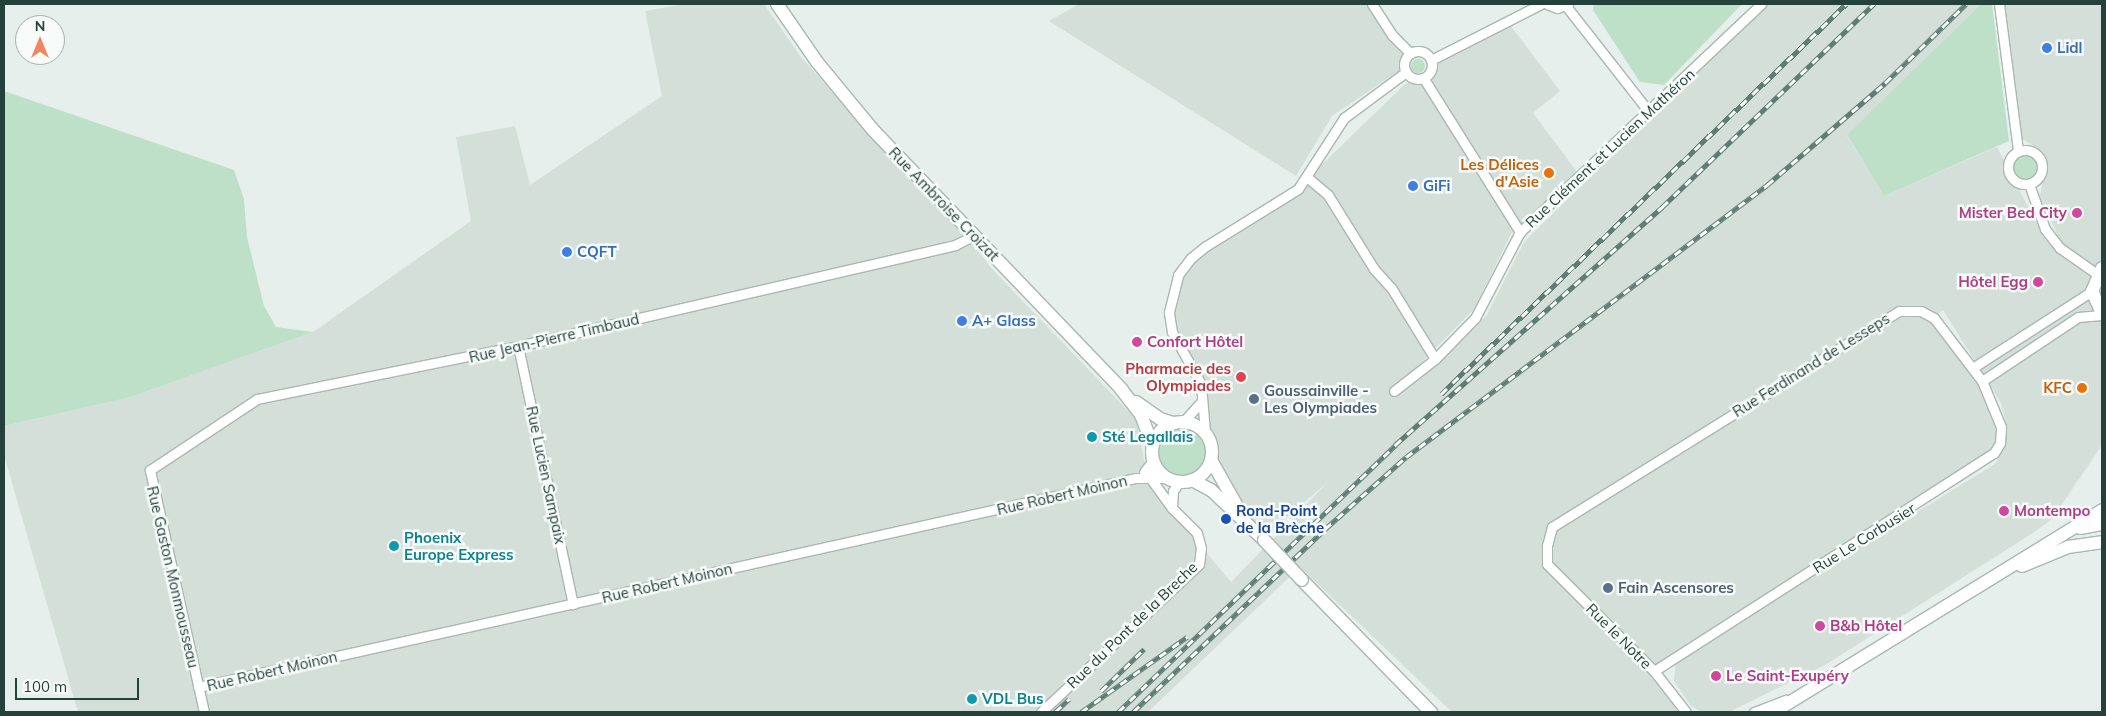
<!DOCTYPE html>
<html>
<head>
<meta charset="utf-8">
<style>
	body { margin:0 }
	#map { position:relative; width:2106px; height:716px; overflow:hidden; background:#e6efeb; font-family:Mulish,sans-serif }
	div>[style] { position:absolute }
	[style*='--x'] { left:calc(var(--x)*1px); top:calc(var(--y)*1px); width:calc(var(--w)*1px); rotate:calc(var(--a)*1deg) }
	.built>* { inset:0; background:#d4dfda }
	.green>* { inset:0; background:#bfe0c8 }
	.round { border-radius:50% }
	.roads { filter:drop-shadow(1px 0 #a8b8b2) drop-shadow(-1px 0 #a8b8b2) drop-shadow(0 1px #a8b8b2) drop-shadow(0 -1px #a8b8b2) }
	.street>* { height:9px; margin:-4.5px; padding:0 4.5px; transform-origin:4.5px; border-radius:4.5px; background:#fff }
	.street>.ring { margin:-4.5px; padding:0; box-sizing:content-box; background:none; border:9px solid #fff; border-radius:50% }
	.secondary>* { height:12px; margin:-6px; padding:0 6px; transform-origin:6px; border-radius:6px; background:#fff }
	.secondary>.ring { margin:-6px; padding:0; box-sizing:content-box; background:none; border:12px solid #fff; border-radius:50% }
	.rail>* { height:4.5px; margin-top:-2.25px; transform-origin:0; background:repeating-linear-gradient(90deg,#f7fbf9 0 8px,#5f7d75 0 16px); box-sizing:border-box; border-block:1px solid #5f7d75 }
	.bridges { filter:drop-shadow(1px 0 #a4bbb3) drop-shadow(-1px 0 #a4bbb3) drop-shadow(0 1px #a4bbb3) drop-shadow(0 -1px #a4bbb3) }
	.secondary-bridge>* { height:12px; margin:-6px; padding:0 6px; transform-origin:6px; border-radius:6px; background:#fff }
	.dots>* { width:14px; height:14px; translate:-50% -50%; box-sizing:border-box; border:2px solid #f7fbf9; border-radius:50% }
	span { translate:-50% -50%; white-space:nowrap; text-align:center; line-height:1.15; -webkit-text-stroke:5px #f7fbf9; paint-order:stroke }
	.shop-label { font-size:15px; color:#366cbe; font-weight:700 }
	.left { translate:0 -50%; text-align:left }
	.street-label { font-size:15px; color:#24423a }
	.food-label { font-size:15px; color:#c56008; font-weight:700 }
	.right { translate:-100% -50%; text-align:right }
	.hotel-label { font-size:15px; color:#b23c85; font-weight:700 }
	.health-label { font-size:15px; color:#be3a42; font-weight:700 }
	.service-label { font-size:15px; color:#4e5e75; font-weight:700 }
	.culture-label { font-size:15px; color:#0d838f; font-weight:700 }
	.transit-label { font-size:15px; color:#164399; font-weight:700 }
	.frame { position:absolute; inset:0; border:5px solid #24423a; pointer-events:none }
	.north { position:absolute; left:15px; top:15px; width:50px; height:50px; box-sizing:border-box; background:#f7fbf9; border:1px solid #a3b1ad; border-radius:50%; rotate:0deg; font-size:14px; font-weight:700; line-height:20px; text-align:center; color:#24423a }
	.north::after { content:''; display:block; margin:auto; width:18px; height:22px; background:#f4845f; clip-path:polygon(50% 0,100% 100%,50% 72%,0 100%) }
	.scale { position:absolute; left:15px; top:678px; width:124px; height:22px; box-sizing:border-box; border:2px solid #24423a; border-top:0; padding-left:6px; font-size:15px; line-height:18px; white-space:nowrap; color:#24423a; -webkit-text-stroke:4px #f7fbf9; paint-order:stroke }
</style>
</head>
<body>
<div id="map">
	<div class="built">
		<div style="clip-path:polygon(685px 4px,764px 4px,801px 57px,832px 92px,971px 241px,992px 269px,1136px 419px,1149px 484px,1231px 582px,1327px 483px,1262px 538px,1253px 529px,1211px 460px,1201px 384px,1172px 332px,1171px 292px,1190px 258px,1308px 178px,1405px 84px,1427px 77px,1432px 64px,1507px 21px,1560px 91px,1533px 113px,1578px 173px,1511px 234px,1474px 309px,1423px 361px,1429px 371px,1487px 315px,1524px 242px,1767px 4px,1981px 4px,1847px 136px,1884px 196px,1997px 147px,2046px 241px,2058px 236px,2040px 197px,2046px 158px,2043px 152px,2021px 138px,2004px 4px,2102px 4px,2102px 445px,2052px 519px,2036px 531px,1825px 665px,1729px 712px,1701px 712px,1690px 705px,1674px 681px,1676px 660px,1995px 464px,2002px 451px,2006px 424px,2001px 403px,1943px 310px,1934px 317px,1974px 367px,2001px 427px,1994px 453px,1654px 671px,1678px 712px,1452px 712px,1300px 567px,1148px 712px,78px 712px,4px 455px,4px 426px,131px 397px,313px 332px,471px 221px,456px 137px,515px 126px,530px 185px,662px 96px,645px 11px)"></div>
		<div style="clip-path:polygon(1079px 4px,1372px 4px,1407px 56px,1403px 68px,1332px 116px,1296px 176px,1049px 21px)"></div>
	</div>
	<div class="green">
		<div style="clip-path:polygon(1594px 4px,1742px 4px,1664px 85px,1640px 82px,1593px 10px)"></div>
		<div style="clip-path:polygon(1981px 4px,1992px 4px,2009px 141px,1884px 196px,1847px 135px)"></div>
		<div class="round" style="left:1411px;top:59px;width:14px;height:14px"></div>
		<div style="clip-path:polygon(4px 91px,234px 170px,244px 199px,247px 237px,264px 306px,276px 327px,313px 332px,131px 397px,4px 426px)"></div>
		<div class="round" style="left:2013px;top:155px;width:24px;height:24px"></div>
		<div class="round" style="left:1157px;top:428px;width:50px;height:50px"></div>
	</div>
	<div class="roads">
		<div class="street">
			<div style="--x:1372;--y:4;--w:37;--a:57"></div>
			<div style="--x:1392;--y:35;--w:25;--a:45"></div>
			<div style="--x:1547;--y:4;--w:11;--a:22"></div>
			<div style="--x:1557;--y:8;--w:12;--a:-20"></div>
			<div style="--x:1999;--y:4;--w:148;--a:82.6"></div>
			<div style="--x:1566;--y:6;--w:135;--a:51.9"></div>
			<div class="ring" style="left:1404px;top:51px;width:19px;height:19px"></div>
			<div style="--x:1431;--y:60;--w:123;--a:-27"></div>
			<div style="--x:1424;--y:79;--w:181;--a:57.9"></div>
			<div class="ring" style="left:2008px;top:150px;width:25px;height:25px"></div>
			<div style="--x:1308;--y:178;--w:26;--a:40"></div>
			<div style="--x:1328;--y:195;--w:87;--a:58.1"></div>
			<div style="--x:1374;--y:269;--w:27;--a:48"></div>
			<div style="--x:1392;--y:289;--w:82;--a:58.4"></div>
			<div style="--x:2029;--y:184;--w:48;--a:70.4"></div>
			<div style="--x:2045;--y:229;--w:24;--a:52"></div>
			<div style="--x:2060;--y:248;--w:45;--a:35.1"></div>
			<div style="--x:518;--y:346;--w:264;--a:78"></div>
			<div style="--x:1974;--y:367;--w:140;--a:-32.8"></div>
			<div style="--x:1982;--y:381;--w:115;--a:-33.7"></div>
			<div style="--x:2078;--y:317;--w:24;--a:-5"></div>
			<div style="--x:1394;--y:391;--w:52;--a:-38"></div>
			<div style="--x:1435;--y:359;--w:57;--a:-45.7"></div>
			<div style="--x:1475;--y:318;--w:97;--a:-62.4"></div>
			<div style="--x:1520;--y:232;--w:332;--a:-43.4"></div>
			<div style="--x:1183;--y:422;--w:27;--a:-48"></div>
			<div style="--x:1205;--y:432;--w:48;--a:-94.8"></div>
			<div style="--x:1201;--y:384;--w:60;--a:-119.1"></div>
			<div style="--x:1172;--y:332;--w:20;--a:-99"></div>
			<div style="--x:1169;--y:312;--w:38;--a:-76"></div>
			<div style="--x:1178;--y:275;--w:21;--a:-53"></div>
			<div style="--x:1191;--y:258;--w:19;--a:-39"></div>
			<div style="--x:1206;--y:246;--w:108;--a:-31.8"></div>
			<div style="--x:1298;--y:189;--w:85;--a:-57.1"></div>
			<div style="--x:1344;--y:118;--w:77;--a:-36.6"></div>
			<div style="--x:1144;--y:472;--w:16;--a:-52"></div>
			<div style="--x:1172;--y:508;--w:17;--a:-87"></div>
			<div style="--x:1173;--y:491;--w:12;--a:-55"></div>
			<div style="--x:1654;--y:671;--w:404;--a:-32.7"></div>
			<div style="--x:1994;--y:453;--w:12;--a:-59"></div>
			<div style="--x:2000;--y:443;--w:16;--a:-86"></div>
			<div style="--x:2001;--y:427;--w:50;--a:-112.4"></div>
			<div style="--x:1982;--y:381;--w:79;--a:-127.3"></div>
			<div style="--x:1934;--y:318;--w:15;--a:-152"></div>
			<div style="--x:1921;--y:311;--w:22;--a:180"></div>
			<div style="--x:1899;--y:311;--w:409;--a:148.1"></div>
			<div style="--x:1552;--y:527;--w:20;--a:105"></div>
			<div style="--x:1547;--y:546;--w:18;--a:90"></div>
			<div style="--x:1547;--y:564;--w:151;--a:45"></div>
			<div style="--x:1654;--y:671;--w:52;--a:52"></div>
			<div style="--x:198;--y:687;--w:960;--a:-12.57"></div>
			<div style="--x:1135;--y:478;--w:34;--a:0"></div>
			<div style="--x:204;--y:712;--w:248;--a:-102.6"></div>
			<div style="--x:150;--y:470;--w:128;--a:-33.6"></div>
			<div style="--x:257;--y:399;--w:266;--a:-11.5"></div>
			<div style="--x:518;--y:346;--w:449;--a:-13"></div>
			<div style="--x:955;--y:245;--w:20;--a:-27"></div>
			<div style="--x:1041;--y:712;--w:216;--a:-43.1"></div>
			<div style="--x:1199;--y:564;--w:16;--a:-83"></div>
			<div style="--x:1201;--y:548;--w:16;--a:-105"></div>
			<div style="--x:1197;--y:533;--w:35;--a:-135"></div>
			<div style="--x:1172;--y:508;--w:34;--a:-126"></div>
			<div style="--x:1152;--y:480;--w:12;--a:-110"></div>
			<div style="--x:1754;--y:712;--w:34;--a:-21"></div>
		</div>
		<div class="secondary">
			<div style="--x:777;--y:4;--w:70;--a:55.4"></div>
			<div style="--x:817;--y:62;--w:88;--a:50.5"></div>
			<div style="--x:873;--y:130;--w:359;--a:46.2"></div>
			<div style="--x:1121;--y:389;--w:33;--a:52"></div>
			<div style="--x:1141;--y:415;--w:33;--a:69"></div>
			<div style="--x:2102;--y:268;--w:25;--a:113"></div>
			<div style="--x:2092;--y:291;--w:24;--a:66"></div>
			<div style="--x:1136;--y:402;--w:29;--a:35"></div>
			<div style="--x:1160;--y:419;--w:14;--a:17"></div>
			<div class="ring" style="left:1152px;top:422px;width:48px;height:48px"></div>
			<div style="--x:1211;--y:460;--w:55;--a:60.6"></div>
			<div style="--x:1192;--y:480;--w:21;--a:28"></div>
			<div style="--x:1211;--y:490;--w:73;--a:43.3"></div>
			<div style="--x:2080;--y:528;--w:22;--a:-10"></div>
			<div style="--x:2022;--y:566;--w:50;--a:-22.4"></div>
			<div style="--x:2068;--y:547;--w:34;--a:-8"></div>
			<div style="--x:1302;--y:580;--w:185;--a:45.7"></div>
			<div style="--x:1774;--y:712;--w:385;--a:-31.6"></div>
		</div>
	</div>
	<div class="rail">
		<div style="--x:1441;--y:394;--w:562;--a:-43.92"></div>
		<div style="--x:1101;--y:691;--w:60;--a:-44.3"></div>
		<div style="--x:1055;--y:712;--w:19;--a:-43"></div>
		<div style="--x:1081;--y:712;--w:130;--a:-35.3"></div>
		<div style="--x:1118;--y:712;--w:385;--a:-43.9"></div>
		<div style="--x:1395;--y:445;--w:358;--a:-41.7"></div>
		<div style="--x:1662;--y:207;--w:294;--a:-43.8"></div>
		<div style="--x:1133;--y:712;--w:265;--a:-43.6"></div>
		<div style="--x:1325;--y:529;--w:108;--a:-41.6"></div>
		<div style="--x:1406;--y:457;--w:452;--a:-37"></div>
		<div style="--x:1767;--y:185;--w:156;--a:-40.8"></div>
		<div style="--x:1885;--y:83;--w:113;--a:-44.3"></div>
	</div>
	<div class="bridges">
		<div class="secondary-bridge">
			<div style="--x:1264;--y:540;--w:55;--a:46.5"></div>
		</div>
	</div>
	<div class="dots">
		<div style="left:2047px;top:48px;background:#3f7fe0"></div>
		<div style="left:1549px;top:173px;background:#e8710a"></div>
		<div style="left:1413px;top:186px;background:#3f7fe0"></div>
		<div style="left:2077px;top:213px;background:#d1479c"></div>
		<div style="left:567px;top:252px;background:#3f7fe0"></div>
		<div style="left:2038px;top:282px;background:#d1479c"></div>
		<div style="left:962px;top:321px;background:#3f7fe0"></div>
		<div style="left:1137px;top:342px;background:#d1479c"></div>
		<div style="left:1241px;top:377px;background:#e0444e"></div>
		<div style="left:2082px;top:388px;background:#e8710a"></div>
		<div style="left:1254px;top:399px;background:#5c6f8a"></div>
		<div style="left:1092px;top:437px;background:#0f9aa8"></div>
		<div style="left:2004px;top:511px;background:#d1479c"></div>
		<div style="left:1226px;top:519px;background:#1a4fb4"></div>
		<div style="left:394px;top:546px;background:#0f9aa8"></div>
		<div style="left:1608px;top:588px;background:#5c6f8a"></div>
		<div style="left:1820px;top:626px;background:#d1479c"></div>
		<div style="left:1716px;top:676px;background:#d1479c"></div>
		<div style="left:972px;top:699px;background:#0f9aa8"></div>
	</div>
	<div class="shop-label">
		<span class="left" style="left:2057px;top:48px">Lidl</span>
		<span class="left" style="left:1423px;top:186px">GiFi</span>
		<span class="left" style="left:577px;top:252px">CQFT</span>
		<span class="left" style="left:972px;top:321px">A+ Glass</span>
	</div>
	<div class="street-label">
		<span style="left:1610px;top:148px;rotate:-43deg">Rue Clément et Lucien Mathéron</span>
		<span style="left:944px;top:204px;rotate:46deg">Rue Ambroise Croizat</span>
		<span style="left:554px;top:338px;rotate:-13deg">Rue Jean-Pierre Timbaud</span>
		<span style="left:1811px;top:365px;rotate:-32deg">Rue Ferdinand de Lesseps</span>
		<span style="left:546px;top:475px;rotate:78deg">Rue Lucien Sampaix</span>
		<span style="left:1062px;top:495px;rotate:-13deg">Rue Robert Moinon</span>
		<span style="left:1864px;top:538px;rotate:-32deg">Rue Le Corbusier</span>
		<span style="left:173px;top:577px;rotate:77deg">Rue Gaston Monmousseau</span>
		<span style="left:667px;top:583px;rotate:-13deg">Rue Robert Moinon</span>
		<span style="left:1132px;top:625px;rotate:-44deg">Rue du Pont de la Breche</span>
		<span style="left:1619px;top:636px;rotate:45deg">Rue le Notre</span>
		<span style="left:272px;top:671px;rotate:-13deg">Rue Robert Moinon</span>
	</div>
	<div class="food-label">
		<span class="right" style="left:1539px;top:173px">Les Délices<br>d'Asie</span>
		<span class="right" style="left:2072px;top:388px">KFC</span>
	</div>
	<div class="hotel-label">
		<span class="right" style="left:2067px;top:213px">Mister Bed City</span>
		<span class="right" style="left:2028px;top:282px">Hôtel Egg</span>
		<span class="left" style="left:1147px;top:342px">Confort Hôtel</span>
		<span class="left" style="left:2014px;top:511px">Montempo</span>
		<span class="left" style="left:1830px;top:626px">B&amp;b Hôtel</span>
		<span class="left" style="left:1726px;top:676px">Le Saint-Exupéry</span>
	</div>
	<div class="health-label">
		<span class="right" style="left:1231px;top:377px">Pharmacie des<br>Olympiades</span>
	</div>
	<div class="service-label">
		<span class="left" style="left:1264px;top:399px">Goussainville -<br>Les Olympiades</span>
		<span class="left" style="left:1618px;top:588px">Fain Ascensores</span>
	</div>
	<div class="culture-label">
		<span class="left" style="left:1102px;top:437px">Sté Legallais</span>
		<span class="left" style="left:404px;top:546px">Phoenix<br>Europe Express</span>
		<span class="left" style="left:982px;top:699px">VDL Bus</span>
	</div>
	<div class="transit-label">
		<span class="left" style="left:1236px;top:519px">Rond-Point<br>de la Brèche</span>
	</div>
	<div class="frame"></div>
	<div class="north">N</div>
	<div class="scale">100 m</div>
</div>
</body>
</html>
